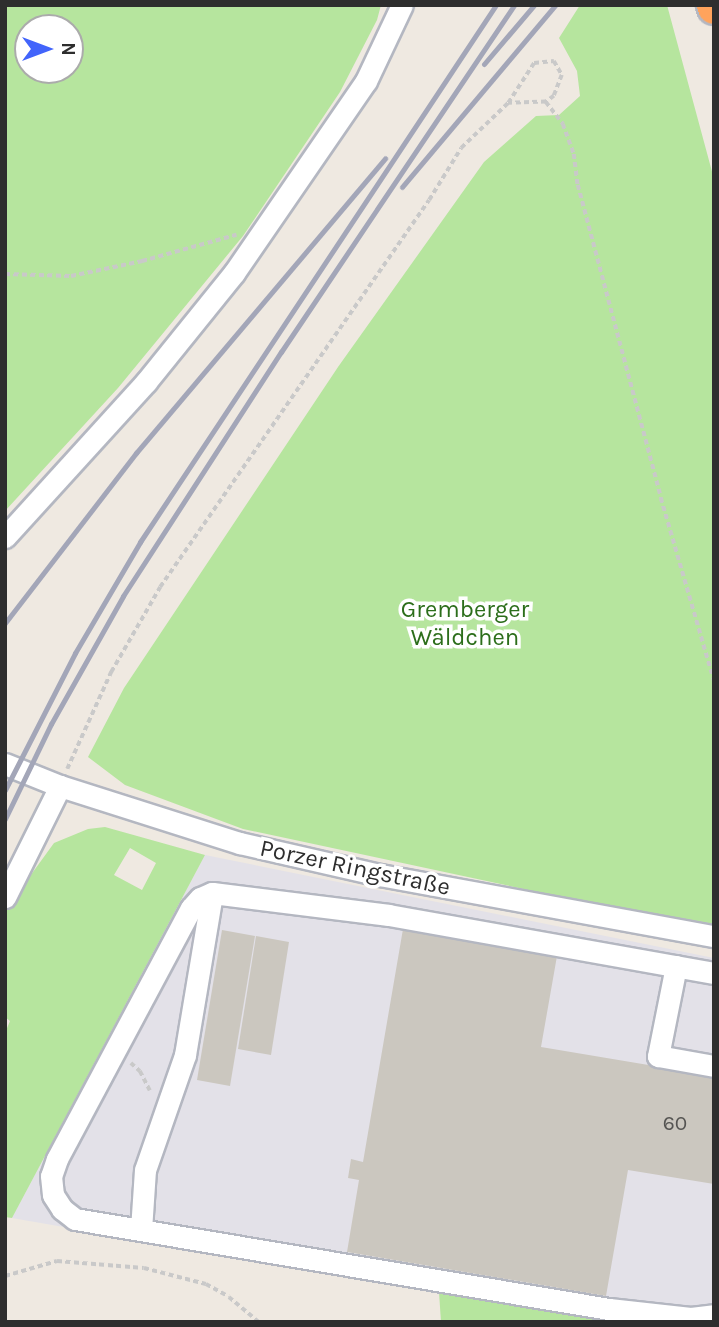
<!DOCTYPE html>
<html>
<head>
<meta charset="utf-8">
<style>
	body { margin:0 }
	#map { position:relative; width:719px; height:1327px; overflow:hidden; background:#efe9e1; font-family:Karla,sans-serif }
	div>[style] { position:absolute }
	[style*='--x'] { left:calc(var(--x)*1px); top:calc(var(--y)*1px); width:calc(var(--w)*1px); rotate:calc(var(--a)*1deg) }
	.industrial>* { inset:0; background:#e3e1e8 }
	.green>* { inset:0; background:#b6e59e }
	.building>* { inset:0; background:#cbc7bf }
	.path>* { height:3.5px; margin-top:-1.75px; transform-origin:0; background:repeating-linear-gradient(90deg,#c9c9c9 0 5px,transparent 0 8.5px) }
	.roads { filter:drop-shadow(2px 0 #b4b7c1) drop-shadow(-2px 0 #b4b7c1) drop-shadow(0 2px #b4b7c1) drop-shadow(0 -2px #b4b7c1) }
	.minor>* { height:21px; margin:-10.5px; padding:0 10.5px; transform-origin:10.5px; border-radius:10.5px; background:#fff }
	.highway>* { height:32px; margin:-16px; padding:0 16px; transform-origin:16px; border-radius:16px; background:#ffa35c }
	.rail>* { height:5px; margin:-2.5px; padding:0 2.5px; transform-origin:2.5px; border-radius:2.5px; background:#a3a6b8 }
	span { translate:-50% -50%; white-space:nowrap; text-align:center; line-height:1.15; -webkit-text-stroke:7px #fff; paint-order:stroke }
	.number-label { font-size:21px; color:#555452 }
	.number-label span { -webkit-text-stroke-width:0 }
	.park-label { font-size:24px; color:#2c6e1b }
	.street-label { font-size:24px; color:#2e2e2e }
	.frame { position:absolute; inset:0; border:7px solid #2e2e2e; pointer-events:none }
	.north { position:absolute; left:14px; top:14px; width:70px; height:70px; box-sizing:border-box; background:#fff; border:2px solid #ababab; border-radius:50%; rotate:90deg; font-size:19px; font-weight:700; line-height:28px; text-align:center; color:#2e2e2e }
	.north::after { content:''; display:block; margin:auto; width:24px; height:32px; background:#4264fb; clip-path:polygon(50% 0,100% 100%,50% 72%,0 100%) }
</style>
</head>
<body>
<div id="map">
	<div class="industrial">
		<div style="clip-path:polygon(205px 855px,714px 958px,714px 1322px,609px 1322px,12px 1218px)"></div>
	</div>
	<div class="green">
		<div style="clip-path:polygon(evenodd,5px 5px,381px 5px,377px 20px,340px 92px,243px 236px,118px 388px,5px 511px,5px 5px,70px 28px,70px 70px,28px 70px,28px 28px,70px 28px)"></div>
		<div style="clip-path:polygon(580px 5px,667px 5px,714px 179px,714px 924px,561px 897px,243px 829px,125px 785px,88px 757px,124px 688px,338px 367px,484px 162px,536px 116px,559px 115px,580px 96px,577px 71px,559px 38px)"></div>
		<div style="clip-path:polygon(evenodd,105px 827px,205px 855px,12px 1218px,5px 1217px,5px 1033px,10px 1021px,5px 1017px,5px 916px,9px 905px,54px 843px,88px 829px,105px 827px,130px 848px,156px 863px,142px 890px,114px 875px,130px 848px)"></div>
		<div style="clip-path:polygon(439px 1292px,609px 1322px,441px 1322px)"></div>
	</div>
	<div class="building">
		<div style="clip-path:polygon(403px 929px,557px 956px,541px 1047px,714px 1076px,714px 1184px,628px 1170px,606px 1296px,347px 1252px,359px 1180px,348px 1178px,351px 1159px,363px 1162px)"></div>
		<div style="clip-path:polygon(222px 930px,255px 936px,230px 1086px,197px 1080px)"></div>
		<div style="clip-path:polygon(256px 936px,289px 942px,271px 1055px,238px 1049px)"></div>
	</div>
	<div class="path">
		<div style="--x:546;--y:102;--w:28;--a:52"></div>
		<div style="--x:563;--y:124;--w:32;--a:70"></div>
		<div style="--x:574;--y:154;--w:31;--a:83"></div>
		<div style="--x:578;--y:185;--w:324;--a:75.1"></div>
		<div style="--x:661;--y:498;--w:191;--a:73.8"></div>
		<div style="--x:5;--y:274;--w:66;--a:1.7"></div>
		<div style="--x:71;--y:276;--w:73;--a:-11.9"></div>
		<div style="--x:142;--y:261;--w:98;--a:-15.5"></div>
		<div style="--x:67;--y:769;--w:107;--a:-65.6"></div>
		<div style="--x:111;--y:672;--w:98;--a:-60"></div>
		<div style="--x:160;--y:587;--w:471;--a:-55.2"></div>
		<div style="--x:429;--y:200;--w:61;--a:-58.4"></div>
		<div style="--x:461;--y:148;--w:65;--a:-43.8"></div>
		<div style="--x:508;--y:103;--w:48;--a:-57"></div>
		<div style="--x:534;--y:63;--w:20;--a:-6"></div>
		<div style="--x:554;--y:61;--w:16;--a:60"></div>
		<div style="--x:562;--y:75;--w:22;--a:111"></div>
		<div style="--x:554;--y:96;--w:10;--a:143"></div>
		<div style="--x:546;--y:102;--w:38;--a:178"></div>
		<div style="--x:131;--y:1063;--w:12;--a:42"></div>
		<div style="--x:140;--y:1071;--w:22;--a:63"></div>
		<div style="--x:5;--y:1276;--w:54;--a:-16.1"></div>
		<div style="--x:57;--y:1261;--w:87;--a:4.6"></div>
		<div style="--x:144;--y:1268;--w:64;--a:14.5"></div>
		<div style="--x:206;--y:1284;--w:26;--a:29"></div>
		<div style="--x:229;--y:1297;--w:39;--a:40"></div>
	</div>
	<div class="roads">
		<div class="minor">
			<div style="--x:5;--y:537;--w:210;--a:-47.7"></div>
			<div style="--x:146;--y:382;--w:140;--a:-51.1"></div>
			<div style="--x:234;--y:273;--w:233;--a:-55.5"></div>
			<div style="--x:366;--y:81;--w:84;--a:-64.7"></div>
			<div style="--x:5;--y:764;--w:59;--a:21.8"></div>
			<div style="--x:60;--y:786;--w:189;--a:17.6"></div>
			<div style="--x:240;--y:843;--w:144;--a:12.9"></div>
			<div style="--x:380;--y:875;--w:340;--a:10.4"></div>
			<div style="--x:5;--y:897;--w:124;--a:-63.6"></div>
			<div style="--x:676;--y:966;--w:92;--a:101.3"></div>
			<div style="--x:658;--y:1056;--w:57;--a:10.1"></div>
			<div style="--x:714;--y:973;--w:330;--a:-169.9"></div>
			<div style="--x:389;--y:915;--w:178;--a:-172.9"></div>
			<div style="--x:212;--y:893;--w:13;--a:157"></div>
			<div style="--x:200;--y:898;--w:13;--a:132"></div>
			<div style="--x:191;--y:908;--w:285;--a:118.1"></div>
			<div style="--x:57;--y:1159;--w:18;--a:109"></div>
			<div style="--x:51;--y:1176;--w:19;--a:84"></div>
			<div style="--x:53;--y:1195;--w:17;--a:57"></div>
			<div style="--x:62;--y:1209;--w:16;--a:38"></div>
			<div style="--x:75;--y:1219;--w:542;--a:9.57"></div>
			<div style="--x:609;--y:1309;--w:82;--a:6.3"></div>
			<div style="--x:691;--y:1318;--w:23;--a:-7"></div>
			<div style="--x:141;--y:1230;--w:60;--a:-86.2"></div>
			<div style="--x:145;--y:1170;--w:122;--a:-70.8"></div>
			<div style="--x:185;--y:1055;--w:164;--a:-80.5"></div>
		</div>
		<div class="highway">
			<div style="--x:713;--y:5;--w:3;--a:72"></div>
		</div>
	</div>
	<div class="rail">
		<div style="--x:484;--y:64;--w:77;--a:-49.7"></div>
		<div style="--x:402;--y:187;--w:238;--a:-49.9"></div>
		<div style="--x:5;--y:623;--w:215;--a:-52.4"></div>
		<div style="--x:136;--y:453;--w:386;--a:-49.8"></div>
		<div style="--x:5;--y:790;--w:154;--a:-62.9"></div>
		<div style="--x:75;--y:653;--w:129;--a:-59.6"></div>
		<div style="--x:140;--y:542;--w:644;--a:-56.46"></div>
		<div style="--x:5;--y:819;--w:106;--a:-64.2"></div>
		<div style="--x:51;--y:724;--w:147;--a:-60.6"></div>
		<div style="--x:123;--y:596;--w:291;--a:-57.1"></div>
		<div style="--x:281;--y:352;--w:418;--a:-56.1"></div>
	</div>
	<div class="number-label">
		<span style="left:675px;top:1123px">60</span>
	</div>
	<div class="park-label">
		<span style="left:465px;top:624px">Gremberger<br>Wäldchen</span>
	</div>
	<div class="street-label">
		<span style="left:355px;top:868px;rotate:12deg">Porzer Ringstraße</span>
	</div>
	<div class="frame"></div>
	<div class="north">N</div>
</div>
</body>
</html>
